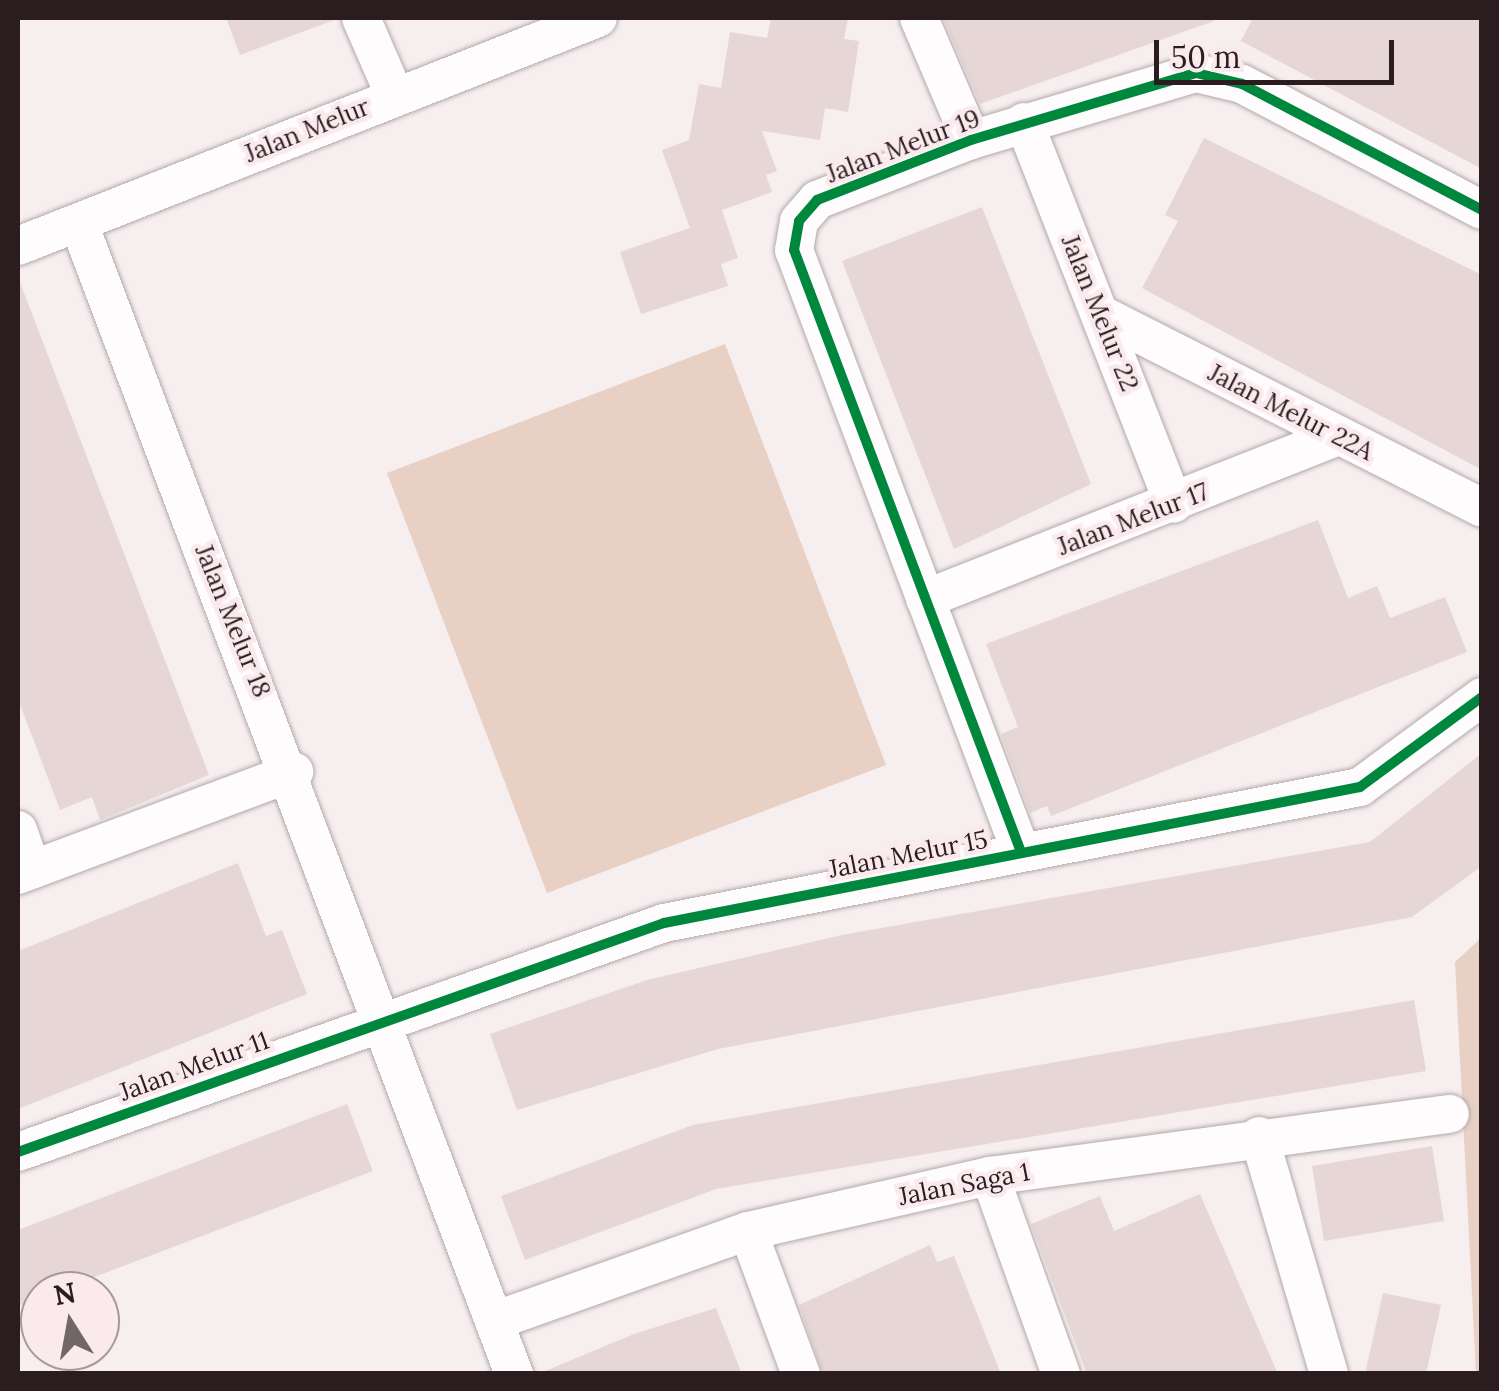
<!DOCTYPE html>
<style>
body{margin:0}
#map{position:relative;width:1499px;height:1391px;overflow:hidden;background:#f6eeef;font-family:Lora,serif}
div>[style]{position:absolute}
.green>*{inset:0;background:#e9d0c5}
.building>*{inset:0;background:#e6d7d6}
.roads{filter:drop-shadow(0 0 2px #b3a9aa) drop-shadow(0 0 2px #b3a9aa)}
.minor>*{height:38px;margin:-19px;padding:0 19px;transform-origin:19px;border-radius:19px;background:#fefcfd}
.cycleway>*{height:10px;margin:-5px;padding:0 5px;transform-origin:5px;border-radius:5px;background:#00873e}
span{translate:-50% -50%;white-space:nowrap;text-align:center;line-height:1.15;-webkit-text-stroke:9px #faeaed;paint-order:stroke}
.street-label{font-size:25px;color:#2a1c1f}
.frame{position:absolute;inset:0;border:20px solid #2a1c1f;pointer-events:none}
.north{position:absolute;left:20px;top:1271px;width:100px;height:100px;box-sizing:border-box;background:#faeaed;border:2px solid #a7989b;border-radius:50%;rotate:349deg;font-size:28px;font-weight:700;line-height:40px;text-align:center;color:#2a1c1f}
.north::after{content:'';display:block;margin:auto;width:35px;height:45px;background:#716668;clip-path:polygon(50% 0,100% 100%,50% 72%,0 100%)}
.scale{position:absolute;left:1154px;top:40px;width:240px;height:45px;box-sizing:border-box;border:5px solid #2a1c1f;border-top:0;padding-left:12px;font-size:30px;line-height:35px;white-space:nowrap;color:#2a1c1f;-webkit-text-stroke:8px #faeaed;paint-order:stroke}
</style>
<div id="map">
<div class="green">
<div style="clip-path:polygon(725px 344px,886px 765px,547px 893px,387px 473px)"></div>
<div style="clip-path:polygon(1481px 938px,1481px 1373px,1476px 1373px,1455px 962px)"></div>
</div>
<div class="building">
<div style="clip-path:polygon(226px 18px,333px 18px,334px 20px,240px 55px)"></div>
<div style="clip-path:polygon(771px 18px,848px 18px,844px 39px,859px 41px,848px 112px,825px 108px,820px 140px,762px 131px,777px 171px,766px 175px,772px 192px,722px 210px,738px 258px,721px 264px,728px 286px,641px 314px,620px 252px,690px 228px,662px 150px,689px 140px,699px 84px,721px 88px,730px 32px,767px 38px)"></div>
<div style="clip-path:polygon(943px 18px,1213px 18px,1214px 21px,980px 104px)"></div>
<div style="clip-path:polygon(1253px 18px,1482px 18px,1482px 169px,1241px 41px)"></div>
<div style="clip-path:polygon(1204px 138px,1482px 275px,1482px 470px,1142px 288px,1178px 221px,1165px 215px)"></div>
<div style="clip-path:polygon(982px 207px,1091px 484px,954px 549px,842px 261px)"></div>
<div style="clip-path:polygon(19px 280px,209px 775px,100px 820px,92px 797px,60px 810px,18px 699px)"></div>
<div style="clip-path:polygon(1318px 520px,1348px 598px,1377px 586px,1390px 618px,1445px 597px,1467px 652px,1051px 816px,1047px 806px,1030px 813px,1001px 734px,1018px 727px,986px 644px)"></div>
<div style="clip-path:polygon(1482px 753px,1482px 866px,1412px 917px,718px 1049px,517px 1110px,490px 1034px,647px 980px,847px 934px,1370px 842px)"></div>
<div style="clip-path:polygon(238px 863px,266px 936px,282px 930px,307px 994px,18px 1109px,18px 951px)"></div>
<div style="clip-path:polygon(1414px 1000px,1426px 1071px,716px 1189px,525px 1260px,501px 1196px,693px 1125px)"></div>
<div style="clip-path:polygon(347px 1104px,373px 1171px,18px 1306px,18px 1230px)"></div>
<div style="clip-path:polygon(1432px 1146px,1444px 1221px,1324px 1241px,1312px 1166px)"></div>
<div style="clip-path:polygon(1200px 1194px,1278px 1374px,1087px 1374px,1031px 1224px,1100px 1196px,1114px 1231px)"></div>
<div style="clip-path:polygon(930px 1245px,937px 1262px,954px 1256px,1001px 1374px,823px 1374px,799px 1305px)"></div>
<div style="clip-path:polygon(1383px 1293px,1441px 1305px,1426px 1374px,1365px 1374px)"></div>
<div style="clip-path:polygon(716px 1308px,742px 1374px,538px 1374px,634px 1334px)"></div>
</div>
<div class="roads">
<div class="minor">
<div style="left:361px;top:18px;width:83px;rotate:66.5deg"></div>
<div style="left:919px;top:18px;width:133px;rotate:66.9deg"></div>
<div style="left:1024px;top:122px;width:410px;rotate:68.6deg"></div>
<div style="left:79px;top:224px;width:1230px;rotate:69.28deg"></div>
<div style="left:18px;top:246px;width:623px;rotate:-21.46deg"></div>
<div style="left:1102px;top:315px;width:426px;rotate:26.9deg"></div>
<div style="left:925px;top:599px;width:445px;rotate:-21.5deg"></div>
<div style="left:18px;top:830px;width:42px;rotate:70.7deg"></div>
<div style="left:1021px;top:852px;width:643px;rotate:-110.66deg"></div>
<div style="left:794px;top:250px;width:29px;rotate:-80deg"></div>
<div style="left:799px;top:221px;width:28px;rotate:-49deg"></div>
<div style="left:817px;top:200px;width:165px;rotate:-21.3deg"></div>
<div style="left:971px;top:140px;width:235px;rotate:-16.6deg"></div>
<div style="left:1196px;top:73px;width:47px;rotate:13.4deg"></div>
<div style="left:1242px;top:84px;width:271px;rotate:27.7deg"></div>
<div style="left:18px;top:875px;width:295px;rotate:-20.5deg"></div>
<div style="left:1259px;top:1136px;width:248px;rotate:73.6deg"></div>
<div style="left:18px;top:1152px;width:685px;rotate:-19.52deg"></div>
<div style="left:664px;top:923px;width:709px;rotate:-11.06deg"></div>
<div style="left:1360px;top:787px;width:152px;rotate:-36.4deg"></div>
<div style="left:990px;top:1176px;width:210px;rotate:70.3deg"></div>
<div style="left:748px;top:1231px;width:153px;rotate:69.7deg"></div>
<div style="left:494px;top:1321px;width:269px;rotate:-19.5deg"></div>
<div style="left:748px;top:1231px;width:248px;rotate:-12.8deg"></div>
<div style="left:990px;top:1176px;width:464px;rotate:-7.7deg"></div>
</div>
</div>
<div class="cycleway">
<div style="left:1021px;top:852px;width:643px;rotate:-110.66deg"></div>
<div style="left:794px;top:250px;width:29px;rotate:-80deg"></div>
<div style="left:799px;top:221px;width:28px;rotate:-49deg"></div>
<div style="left:817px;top:200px;width:165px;rotate:-21.3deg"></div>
<div style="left:971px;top:140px;width:235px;rotate:-16.6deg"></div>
<div style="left:1196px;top:73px;width:47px;rotate:13.4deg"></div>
<div style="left:1242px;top:84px;width:271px;rotate:27.7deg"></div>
<div style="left:18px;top:1152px;width:685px;rotate:-19.52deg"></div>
<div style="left:664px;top:923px;width:709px;rotate:-11.06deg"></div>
<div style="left:1360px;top:787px;width:152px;rotate:-36.4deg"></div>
</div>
<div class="street-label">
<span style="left:307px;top:130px;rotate:-22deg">Jalan Melur</span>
<span style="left:903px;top:146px;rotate:-21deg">Jalan Melur 19</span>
<span style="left:1100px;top:313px;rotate:68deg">Jalan Melur 22</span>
<span style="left:1291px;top:412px;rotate:27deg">Jalan Melur 22A</span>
<span style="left:1133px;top:519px;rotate:-21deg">Jalan Melur 17</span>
<span style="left:233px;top:621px;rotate:68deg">Jalan Melur 18</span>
<span style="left:908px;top:854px;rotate:-11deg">Jalan Melur 15</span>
<span style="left:194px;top:1066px;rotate:-20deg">Jalan Melur 11</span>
<span style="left:964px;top:1184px;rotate:-11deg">Jalan Saga 1</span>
</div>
<div class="frame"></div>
<div class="north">N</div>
<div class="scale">50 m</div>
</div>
